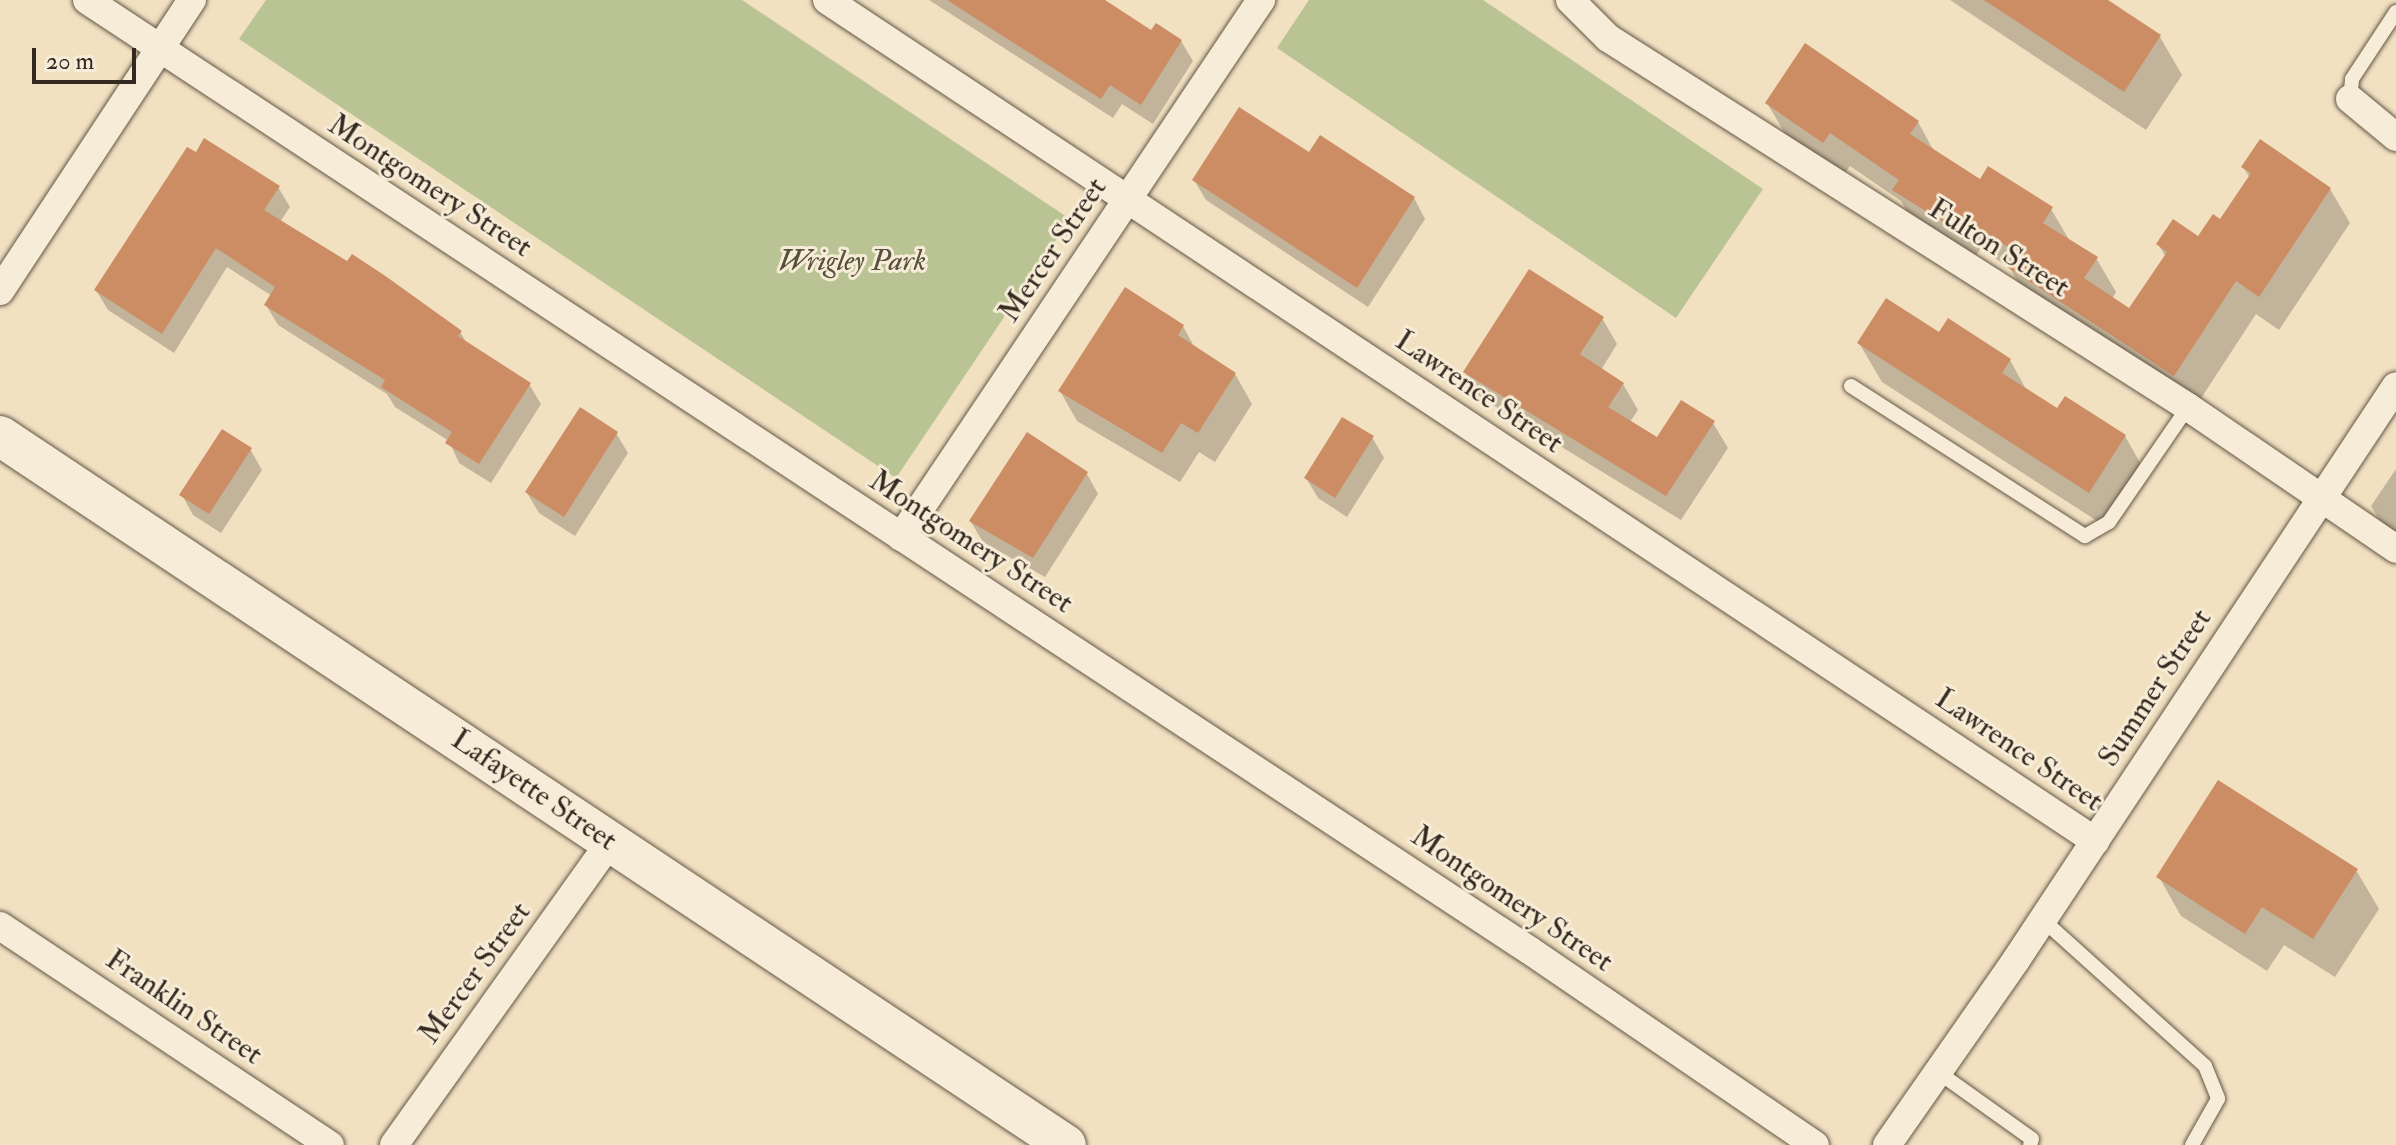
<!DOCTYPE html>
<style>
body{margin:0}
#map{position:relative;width:2396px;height:1145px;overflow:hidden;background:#f2e1c1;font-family:"IM FELL Double Pica",serif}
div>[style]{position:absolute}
.green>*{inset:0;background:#bac393}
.shadow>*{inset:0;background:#0003}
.building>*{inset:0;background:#cc8c64}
.roads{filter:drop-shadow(0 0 2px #645748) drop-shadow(0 0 2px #645748)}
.lane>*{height:14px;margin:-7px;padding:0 7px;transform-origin:7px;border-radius:7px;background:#f7ecd7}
.street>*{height:28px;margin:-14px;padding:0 14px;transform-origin:14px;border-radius:14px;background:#f7ecd7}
.secondary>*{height:40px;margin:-20px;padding:0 20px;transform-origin:20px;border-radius:20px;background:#f7ecd7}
span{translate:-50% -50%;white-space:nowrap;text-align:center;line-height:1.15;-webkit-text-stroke:6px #f7ecd7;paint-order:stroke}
.street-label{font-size:30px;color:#342920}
.park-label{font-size:30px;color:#56503d;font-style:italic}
.scale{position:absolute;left:32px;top:48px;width:104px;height:36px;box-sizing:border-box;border:4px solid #342920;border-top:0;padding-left:10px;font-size:24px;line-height:28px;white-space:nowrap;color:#342920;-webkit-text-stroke:6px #f7ecd7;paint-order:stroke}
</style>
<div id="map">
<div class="green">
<div style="clip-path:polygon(266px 0,742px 0,1070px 219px,896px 478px,239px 39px)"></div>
<div style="clip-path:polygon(1309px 0,1483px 0,1763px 189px,1676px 318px,1277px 48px)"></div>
</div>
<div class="shadow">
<div style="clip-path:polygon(929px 0,1099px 0,1151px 33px,1181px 41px,1193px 61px,1153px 124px,1122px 104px,1113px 118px)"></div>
<div style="clip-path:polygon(1950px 0,2104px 0,2160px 37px,2182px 75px,2146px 130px)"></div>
<div style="clip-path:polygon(1767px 103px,1918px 122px,1935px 153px,1981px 182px,2051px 209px,2071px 243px,2096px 258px,2116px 292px,2112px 299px,2129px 310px,2166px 257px,2158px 244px,2199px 238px,2220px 221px,2250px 178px,2243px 167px,2330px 189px,2350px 223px,2279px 330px,2256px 314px,2194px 409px,2029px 301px,2009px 267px,1980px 249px,1973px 261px,1914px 224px,1901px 201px,1850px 166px,1843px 176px,1787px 137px)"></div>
<div style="clip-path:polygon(1310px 155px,1414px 198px,1425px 219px,1368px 307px,1206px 200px,1194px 180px)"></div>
<div style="clip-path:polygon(278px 187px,290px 207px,280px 222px,460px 332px,468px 345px,529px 384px,541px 404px,491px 483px,459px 463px,449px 441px,395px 407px,387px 394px,278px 325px,266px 305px,272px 296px,227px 267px,174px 353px,108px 310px,96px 290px)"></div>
<div style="clip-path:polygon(1602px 318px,1617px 344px,1601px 370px,1623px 384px,1638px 410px,1630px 422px,1657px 439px,1713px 423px,1728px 448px,1681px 520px,1480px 397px,1465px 372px)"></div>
<div style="clip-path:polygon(1183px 326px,1196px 350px,1235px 374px,1252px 404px,1215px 462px,1199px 452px,1180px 482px,1077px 421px,1060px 391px)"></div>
<div style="clip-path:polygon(1940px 335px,2010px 360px,2028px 393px,2057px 411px,2125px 436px,2147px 475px,2111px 530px,1882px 382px,1859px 343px)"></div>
<div style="clip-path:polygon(616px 433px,628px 453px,575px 536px,539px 513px,527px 493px)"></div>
<div style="clip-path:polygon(1372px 437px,1384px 458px,1347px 517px,1318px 498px,1306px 478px)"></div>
<div style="clip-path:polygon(250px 449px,262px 470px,221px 533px,193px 515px,182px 495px)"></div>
<div style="clip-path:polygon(2396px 469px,2396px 547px,2371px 506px)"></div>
<div style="clip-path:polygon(1087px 474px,1098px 494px,1045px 577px,983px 542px,971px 522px)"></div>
<div style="clip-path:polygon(2356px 870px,2379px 909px,2335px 977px,2284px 945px,2267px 971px,2181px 916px,2159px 877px)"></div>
</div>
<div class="building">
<div style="clip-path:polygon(947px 0,1105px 0,1151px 30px,1156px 23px,1182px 40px,1141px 105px,1110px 85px,1101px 99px)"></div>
<div style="clip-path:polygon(1984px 0,2108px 0,2161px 35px,2124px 92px)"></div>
<div style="clip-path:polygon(1805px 43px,1919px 121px,1910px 134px,1980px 179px,1988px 166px,2053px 207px,2043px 223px,2098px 257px,2084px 278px,2129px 308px,2167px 252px,2156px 244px,2173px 219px,2198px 236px,2213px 214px,2220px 219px,2251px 173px,2241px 167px,2260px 139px,2331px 188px,2259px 297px,2236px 281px,2174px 376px,2007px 267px,2016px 252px,1960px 216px,1953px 228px,1892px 190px,1899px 180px,1830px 133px,1823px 143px,1765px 103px)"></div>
<div style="clip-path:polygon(1239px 107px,1309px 152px,1320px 135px,1415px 197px,1357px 288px,1192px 180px)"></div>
<div style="clip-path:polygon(204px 138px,280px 186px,264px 210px,347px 261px,352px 254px,384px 275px,462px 331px,458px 336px,531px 383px,479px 464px,445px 443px,452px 432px,381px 387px,385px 380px,264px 305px,275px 287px,216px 248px,162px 334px,94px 290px,187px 147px,196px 152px)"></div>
<div style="clip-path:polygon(1529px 269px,1604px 317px,1580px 354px,1624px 383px,1608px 407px,1657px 437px,1681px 400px,1715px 421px,1666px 496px,1463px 372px)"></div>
<div style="clip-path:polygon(1125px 287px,1184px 325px,1178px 335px,1236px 373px,1198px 433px,1181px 423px,1162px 453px,1058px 391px)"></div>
<div style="clip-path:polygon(1886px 298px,1939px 332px,1948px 318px,2011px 359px,2002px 373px,2057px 408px,2065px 396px,2126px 435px,2089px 493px,1857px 343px)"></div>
<div style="clip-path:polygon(580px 407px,618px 432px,564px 517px,525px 492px)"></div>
<div style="clip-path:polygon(1342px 417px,1374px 436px,1335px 498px,1304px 478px)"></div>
<div style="clip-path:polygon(222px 429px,252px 448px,209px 514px,179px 495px)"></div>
<div style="clip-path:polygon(1027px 432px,1088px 472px,1033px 558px,969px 521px)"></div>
<div style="clip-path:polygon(2218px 780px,2358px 869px,2313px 939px,2262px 907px,2245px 934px,2156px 877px)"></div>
</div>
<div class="roads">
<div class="lane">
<div style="left:2350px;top:99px;width:20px;rotate:-84deg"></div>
<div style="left:2352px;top:79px;width:80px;rotate:-56.7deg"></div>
<div style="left:1851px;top:386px;width:278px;rotate:32.7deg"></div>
<div style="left:2085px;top:536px;width:28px;rotate:-30deg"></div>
<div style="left:2109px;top:522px;width:140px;rotate:-55.5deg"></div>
<div style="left:2043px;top:920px;width:218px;rotate:42deg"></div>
<div style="left:2205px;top:1066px;width:35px;rotate:68deg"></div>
<div style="left:2218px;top:1099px;width:53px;rotate:119.5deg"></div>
<div style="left:1938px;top:1072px;width:115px;rotate:35.5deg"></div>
<div style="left:2032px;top:1139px;width:6px;rotate:108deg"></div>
</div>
<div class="street">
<div style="left:87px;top:0;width:1727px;rotate:33.38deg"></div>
<div style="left:1529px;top:950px;width:346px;rotate:34.3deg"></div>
<div style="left:827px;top:0;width:1522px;rotate:33.55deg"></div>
<div style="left:1570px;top:0;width:54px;rotate:45deg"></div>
<div style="left:1608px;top:38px;width:687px;rotate:32.46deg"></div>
<div style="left:2188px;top:407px;width:252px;rotate:34.3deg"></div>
<div style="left:2350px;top:99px;width:60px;rotate:39.6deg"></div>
<div style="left:0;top:291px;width:349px;rotate:-56.6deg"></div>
<div style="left:901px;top:537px;width:647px;rotate:-56.16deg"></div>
<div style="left:0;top:926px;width:396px;rotate:33.6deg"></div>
<div style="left:394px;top:1145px;width:374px;rotate:-54.5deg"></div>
<div style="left:1887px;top:1145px;width:226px;rotate:-55.1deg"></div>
<div style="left:2016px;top:960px;width:688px;rotate:-56.49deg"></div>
</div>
<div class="secondary">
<div style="left:0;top:436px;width:1280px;rotate:33.63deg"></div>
</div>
</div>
<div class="street-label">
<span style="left:430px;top:186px;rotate:33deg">Montgomery Street</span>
<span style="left:1999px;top:248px;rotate:32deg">Fulton Street</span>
<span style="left:1053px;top:250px;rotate:-56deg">Mercer Street</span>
<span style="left:1479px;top:392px;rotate:34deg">Lawrence Street</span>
<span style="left:971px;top:542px;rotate:33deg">Montgomery Street</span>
<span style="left:2155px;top:688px;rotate:-57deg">Summer Street</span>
<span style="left:2019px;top:750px;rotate:34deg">Lawrence Street</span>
<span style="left:534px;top:790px;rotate:34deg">Lafayette Street</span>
<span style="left:1512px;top:899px;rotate:34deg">Montgomery Street</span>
<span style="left:475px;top:973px;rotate:-54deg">Mercer Street</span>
<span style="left:184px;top:1007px;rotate:34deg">Franklin Street</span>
</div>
<div class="park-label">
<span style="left:852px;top:261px">Wrigley Park</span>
</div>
<div class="scale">20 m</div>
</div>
